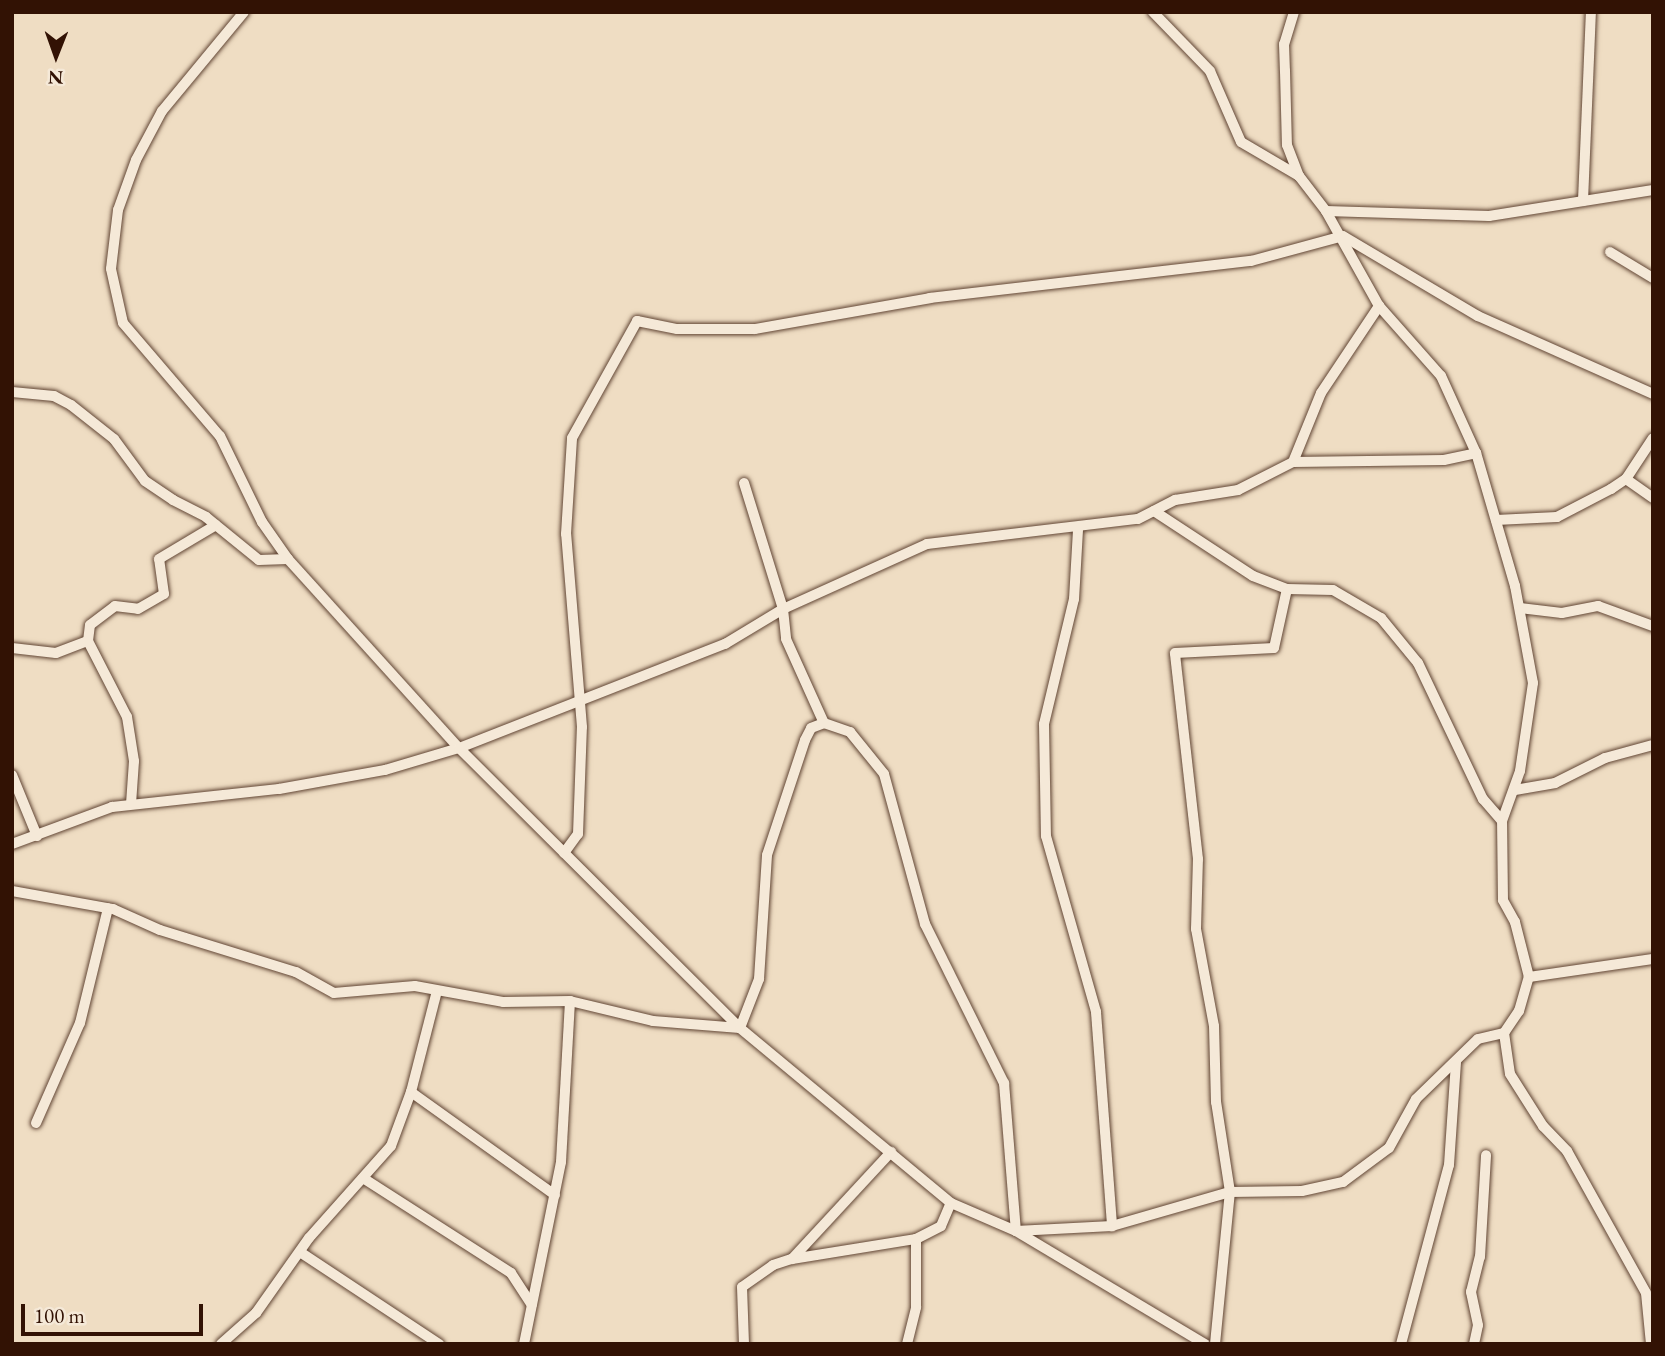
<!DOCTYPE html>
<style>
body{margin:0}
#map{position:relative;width:1665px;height:1356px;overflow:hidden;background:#efddc3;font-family:"EB Garamond",serif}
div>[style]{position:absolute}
.roads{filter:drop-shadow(0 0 2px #614534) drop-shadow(0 0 2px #614534)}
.minor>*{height:10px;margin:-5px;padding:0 5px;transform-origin:5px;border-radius:5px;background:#f5e9d8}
span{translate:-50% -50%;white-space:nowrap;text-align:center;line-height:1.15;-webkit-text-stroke:7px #f5e9d8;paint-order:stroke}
.frame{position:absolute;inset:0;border:14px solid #321204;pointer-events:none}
.north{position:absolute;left:21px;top:21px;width:70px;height:70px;-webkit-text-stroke:5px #f5e9d8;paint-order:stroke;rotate:181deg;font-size:19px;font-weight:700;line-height:28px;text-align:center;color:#321204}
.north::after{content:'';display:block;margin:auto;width:24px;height:32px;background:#321204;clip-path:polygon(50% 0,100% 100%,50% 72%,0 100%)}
.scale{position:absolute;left:21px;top:1304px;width:182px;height:32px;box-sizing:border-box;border:4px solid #321204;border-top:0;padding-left:9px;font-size:21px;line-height:24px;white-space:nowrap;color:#321204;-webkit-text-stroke:5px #f5e9d8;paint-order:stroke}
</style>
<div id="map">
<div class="roads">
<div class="minor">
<div style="left:244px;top:12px;width:129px;rotate:129.6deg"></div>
<div style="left:162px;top:111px;width:55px;rotate:118deg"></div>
<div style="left:136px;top:160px;width:53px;rotate:109.8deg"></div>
<div style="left:118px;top:210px;width:59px;rotate:96.8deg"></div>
<div style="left:111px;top:269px;width:55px;rotate:77.5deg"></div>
<div style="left:123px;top:323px;width:149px;rotate:49.4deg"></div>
<div style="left:220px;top:436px;width:96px;rotate:64deg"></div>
<div style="left:262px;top:522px;width:45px;rotate:54.9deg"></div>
<div style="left:288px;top:559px;width:255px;rotate:47.9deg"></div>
<div style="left:459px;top:748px;width:397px;rotate:44.9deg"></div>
<div style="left:740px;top:1028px;width:274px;rotate:39.7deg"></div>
<div style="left:951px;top:1203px;width:71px;rotate:23.3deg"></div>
<div style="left:1016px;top:1231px;width:220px;rotate:30.9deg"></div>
<div style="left:1294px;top:12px;width:34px;rotate:107deg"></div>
<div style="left:1284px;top:44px;width:27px;rotate:88deg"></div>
<div style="left:1285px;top:71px;width:74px;rotate:88.5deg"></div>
<div style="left:1287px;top:145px;width:33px;rotate:69deg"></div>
<div style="left:1583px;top:201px;width:189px;rotate:-87.6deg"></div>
<div style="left:1326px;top:211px;width:163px;rotate:1.8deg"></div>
<div style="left:1489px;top:216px;width:166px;rotate:-9deg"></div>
<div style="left:1610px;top:252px;width:50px;rotate:31.2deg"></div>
<div style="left:12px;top:392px;width:42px;rotate:5.4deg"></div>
<div style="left:54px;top:396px;width:19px;rotate:28deg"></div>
<div style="left:71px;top:405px;width:55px;rotate:38.3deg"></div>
<div style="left:114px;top:439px;width:52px;rotate:53.6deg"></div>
<div style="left:145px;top:481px;width:34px;rotate:34deg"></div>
<div style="left:173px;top:500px;width:37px;rotate:27deg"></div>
<div style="left:206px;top:517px;width:68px;rotate:39.1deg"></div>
<div style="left:259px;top:560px;width:29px;rotate:-2deg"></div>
<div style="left:1293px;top:462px;width:74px;rotate:-67.9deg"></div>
<div style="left:1321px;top:393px;width:105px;rotate:-56.3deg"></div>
<div style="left:1626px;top:479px;width:33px;rotate:35deg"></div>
<div style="left:744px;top:483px;width:132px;rotate:72.8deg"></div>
<div style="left:783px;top:609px;width:30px;rotate:84deg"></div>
<div style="left:786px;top:639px;width:92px;rotate:65.7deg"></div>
<div style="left:824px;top:723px;width:28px;rotate:19deg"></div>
<div style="left:850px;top:732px;width:54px;rotate:51deg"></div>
<div style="left:884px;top:774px;width:156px;rotate:74.7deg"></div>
<div style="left:925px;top:924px;width:178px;rotate:63.6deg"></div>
<div style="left:1004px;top:1083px;width:148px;rotate:85.4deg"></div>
<div style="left:1016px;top:1231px;width:96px;rotate:-3deg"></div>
<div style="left:1112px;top:1226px;width:123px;rotate:-16.1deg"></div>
<div style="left:1230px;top:1192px;width:72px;rotate:-0.8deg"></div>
<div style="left:1302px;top:1191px;width:42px;rotate:-12.4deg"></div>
<div style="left:1343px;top:1182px;width:57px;rotate:-36.5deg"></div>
<div style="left:1389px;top:1148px;width:56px;rotate:-61.1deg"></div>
<div style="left:1416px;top:1099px;width:86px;rotate:-44.1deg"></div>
<div style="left:1478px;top:1039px;width:27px;rotate:-13deg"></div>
<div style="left:1504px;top:1033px;width:27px;rotate:-56deg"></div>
<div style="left:1519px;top:1011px;width:35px;rotate:-74deg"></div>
<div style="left:1529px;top:977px;width:57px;rotate:-104.3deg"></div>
<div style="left:1515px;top:922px;width:25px;rotate:-119deg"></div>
<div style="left:1503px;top:900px;width:79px;rotate:-90.7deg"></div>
<div style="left:1502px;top:821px;width:53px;rotate:-70.2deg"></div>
<div style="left:1520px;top:771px;width:89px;rotate:-81.6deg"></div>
<div style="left:1533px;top:683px;width:99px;rotate:-100.5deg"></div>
<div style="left:1515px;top:586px;width:139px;rotate:-106.3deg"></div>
<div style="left:1476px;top:453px;width:85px;rotate:-114.4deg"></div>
<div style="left:1441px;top:376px;width:94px;rotate:-131.5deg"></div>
<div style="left:1379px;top:306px;width:109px;rotate:-119.2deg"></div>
<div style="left:1326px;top:211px;width:44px;rotate:-127.6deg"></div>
<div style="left:1299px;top:176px;width:67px;rotate:-149.6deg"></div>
<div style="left:1241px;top:142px;width:77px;rotate:-113.6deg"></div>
<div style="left:1210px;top:71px;width:82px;rotate:-134deg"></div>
<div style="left:1154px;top:511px;width:118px;rotate:33.3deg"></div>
<div style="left:1253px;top:576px;width:36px;rotate:21deg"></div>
<div style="left:1287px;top:589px;width:46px;rotate:1.2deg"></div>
<div style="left:1333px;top:590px;width:56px;rotate:30.3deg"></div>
<div style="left:1381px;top:618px;width:58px;rotate:50.6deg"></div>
<div style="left:1418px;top:663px;width:151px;rotate:64.5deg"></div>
<div style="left:1483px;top:799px;width:29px;rotate:49deg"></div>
<div style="left:1496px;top:520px;width:61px;rotate:-2.8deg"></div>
<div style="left:1557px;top:517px;width:61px;rotate:-27.4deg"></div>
<div style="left:1611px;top:489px;width:18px;rotate:-34deg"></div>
<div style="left:1626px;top:479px;width:49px;rotate:-56.6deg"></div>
<div style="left:1078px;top:530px;width:69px;rotate:93.3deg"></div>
<div style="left:1074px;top:599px;width:129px;rotate:103.5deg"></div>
<div style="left:1044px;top:724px;width:112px;rotate:89deg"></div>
<div style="left:1046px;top:836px;width:183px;rotate:74.1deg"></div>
<div style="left:1096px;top:1012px;width:215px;rotate:85.7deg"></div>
<div style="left:1520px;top:608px;width:42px;rotate:6.8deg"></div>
<div style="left:1562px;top:613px;width:37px;rotate:-11deg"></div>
<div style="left:1598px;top:606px;width:59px;rotate:20deg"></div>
<div style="left:12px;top:648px;width:44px;rotate:6.5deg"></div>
<div style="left:56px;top:653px;width:34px;rotate:-21deg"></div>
<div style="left:12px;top:775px;width:66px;rotate:67.7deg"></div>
<div style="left:1515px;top:790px;width:41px;rotate:-9.9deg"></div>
<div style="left:1555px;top:783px;width:56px;rotate:-26.6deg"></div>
<div style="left:1605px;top:758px;width:50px;rotate:-15.2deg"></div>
<div style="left:131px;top:804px;width:43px;rotate:-86deg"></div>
<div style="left:134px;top:761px;width:45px;rotate:-99deg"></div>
<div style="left:127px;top:717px;width:85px;rotate:-117.2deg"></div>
<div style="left:88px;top:641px;width:16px;rotate:-83deg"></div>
<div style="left:90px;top:625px;width:31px;rotate:-37deg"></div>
<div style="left:115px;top:606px;width:23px;rotate:7deg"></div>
<div style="left:138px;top:609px;width:30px;rotate:-30deg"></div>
<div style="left:164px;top:594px;width:35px;rotate:-98deg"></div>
<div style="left:159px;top:559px;width:66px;rotate:-30.8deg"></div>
<div style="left:12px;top:844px;width:107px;rotate:-20.3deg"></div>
<div style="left:112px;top:807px;width:168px;rotate:-6.2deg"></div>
<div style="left:279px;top:789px;width:108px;rotate:-10.2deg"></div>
<div style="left:385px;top:770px;width:77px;rotate:-16.6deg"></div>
<div style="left:459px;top:748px;width:286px;rotate:-21.4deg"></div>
<div style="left:725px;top:644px;width:68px;rotate:-31.1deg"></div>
<div style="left:783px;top:609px;width:158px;rotate:-24.3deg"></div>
<div style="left:927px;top:544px;width:212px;rotate:-6.8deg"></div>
<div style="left:1138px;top:519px;width:42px;rotate:-27.2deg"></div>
<div style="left:1175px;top:500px;width:64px;rotate:-9deg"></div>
<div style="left:1238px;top:490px;width:62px;rotate:-27deg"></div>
<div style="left:1293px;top:462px;width:151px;rotate:-0.8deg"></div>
<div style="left:1444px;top:460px;width:33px;rotate:-12deg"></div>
<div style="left:564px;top:853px;width:24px;rotate:-54deg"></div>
<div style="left:578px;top:834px;width:107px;rotate:-87.9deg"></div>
<div style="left:582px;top:727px;width:194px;rotate:-94.7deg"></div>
<div style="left:566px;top:534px;width:96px;rotate:-86.4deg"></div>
<div style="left:572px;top:438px;width:134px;rotate:-60.9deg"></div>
<div style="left:637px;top:321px;width:41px;rotate:11.3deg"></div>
<div style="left:677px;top:329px;width:78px"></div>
<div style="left:755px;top:329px;width:178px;rotate:-10deg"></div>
<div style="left:930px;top:298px;width:323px;rotate:-6.6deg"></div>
<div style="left:1251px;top:261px;width:95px;rotate:-15.2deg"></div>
<div style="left:1343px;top:236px;width:157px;rotate:30.7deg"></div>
<div style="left:1478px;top:316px;width:192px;rotate:24deg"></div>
<div style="left:12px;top:891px;width:103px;rotate:10.1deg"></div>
<div style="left:113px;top:909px;width:51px;rotate:24.1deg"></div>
<div style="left:160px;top:930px;width:142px;rotate:17.2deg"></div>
<div style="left:296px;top:972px;width:43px;rotate:28.9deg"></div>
<div style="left:334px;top:993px;width:81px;rotate:-4.9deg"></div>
<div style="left:415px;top:986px;width:89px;rotate:10.3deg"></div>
<div style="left:503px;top:1002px;width:67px;rotate:-0.9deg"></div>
<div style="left:570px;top:1001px;width:85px;rotate:13.5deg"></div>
<div style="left:653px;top:1021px;width:87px;rotate:4.6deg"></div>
<div style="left:1529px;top:977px;width:125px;rotate:-8.3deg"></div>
<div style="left:740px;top:1028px;width:53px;rotate:-68.8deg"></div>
<div style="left:759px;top:979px;width:124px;rotate:-86.3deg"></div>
<div style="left:767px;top:855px;width:121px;rotate:-71.7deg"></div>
<div style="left:805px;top:740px;width:13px;rotate:-63deg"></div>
<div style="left:811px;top:728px;width:14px;rotate:-21deg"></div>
<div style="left:1504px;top:1033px;width:41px;rotate:81.7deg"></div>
<div style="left:1510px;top:1074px;width:62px;rotate:57.6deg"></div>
<div style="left:1543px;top:1126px;width:35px;rotate:46deg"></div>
<div style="left:1567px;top:1151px;width:162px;rotate:60.9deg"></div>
<div style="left:1646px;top:1293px;width:51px;rotate:84.4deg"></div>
<div style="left:411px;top:1092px;width:177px;rotate:35.6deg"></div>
<div style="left:36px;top:1123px;width:109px;rotate:-66.3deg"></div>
<div style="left:80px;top:1023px;width:118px;rotate:-76.3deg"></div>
<div style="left:363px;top:1178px;width:176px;rotate:32.7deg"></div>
<div style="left:511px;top:1273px;width:38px;rotate:57deg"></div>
<div style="left:300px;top:1252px;width:167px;rotate:33.5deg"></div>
<div style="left:792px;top:1259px;width:126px;rotate:-9.2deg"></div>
<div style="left:916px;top:1239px;width:28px;rotate:-27deg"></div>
<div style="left:941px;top:1226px;width:25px;rotate:-67deg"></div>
<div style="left:221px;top:1344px;width:47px;rotate:-41.5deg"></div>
<div style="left:256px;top:1313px;width:92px;rotate:-54.8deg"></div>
<div style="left:309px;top:1238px;width:123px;rotate:-48.3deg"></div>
<div style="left:391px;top:1146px;width:58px;rotate:-69.7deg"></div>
<div style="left:411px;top:1092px;width:104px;rotate:-75.6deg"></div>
<div style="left:524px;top:1344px;width:186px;rotate:-78.5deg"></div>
<div style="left:561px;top:1162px;width:161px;rotate:-86.8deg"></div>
<div style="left:744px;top:1344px;width:57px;rotate:-92deg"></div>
<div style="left:742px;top:1287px;width:38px;rotate:-35deg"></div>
<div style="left:773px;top:1265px;width:20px;rotate:-18deg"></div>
<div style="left:792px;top:1259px;width:146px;rotate:-47.2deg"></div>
<div style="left:907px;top:1344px;width:38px;rotate:-76deg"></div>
<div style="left:916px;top:1307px;width:68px;rotate:-90deg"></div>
<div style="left:1215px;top:1344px;width:153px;rotate:-84.4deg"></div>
<div style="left:1230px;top:1192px;width:91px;rotate:-98.8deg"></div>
<div style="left:1216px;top:1102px;width:76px;rotate:-91.5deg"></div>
<div style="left:1214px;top:1026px;width:99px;rotate:-100.5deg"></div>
<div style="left:1196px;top:929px;width:70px;rotate:-88.4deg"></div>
<div style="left:1198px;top:859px;width:207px;rotate:-96.4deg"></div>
<div style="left:1175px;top:653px;width:99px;rotate:-2.9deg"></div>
<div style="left:1274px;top:648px;width:60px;rotate:-77.6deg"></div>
<div style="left:1401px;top:1344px;width:185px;rotate:-75deg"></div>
<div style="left:1449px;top:1165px;width:103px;rotate:-86.1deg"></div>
<div style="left:1474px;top:1344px;width:19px;rotate:-78deg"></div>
<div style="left:1478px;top:1325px;width:34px;rotate:-102deg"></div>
<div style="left:1471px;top:1292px;width:36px;rotate:-76deg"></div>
<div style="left:1480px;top:1257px;width:102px;rotate:-86.6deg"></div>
</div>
</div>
<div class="frame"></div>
<div class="north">N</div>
<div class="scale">100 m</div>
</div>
